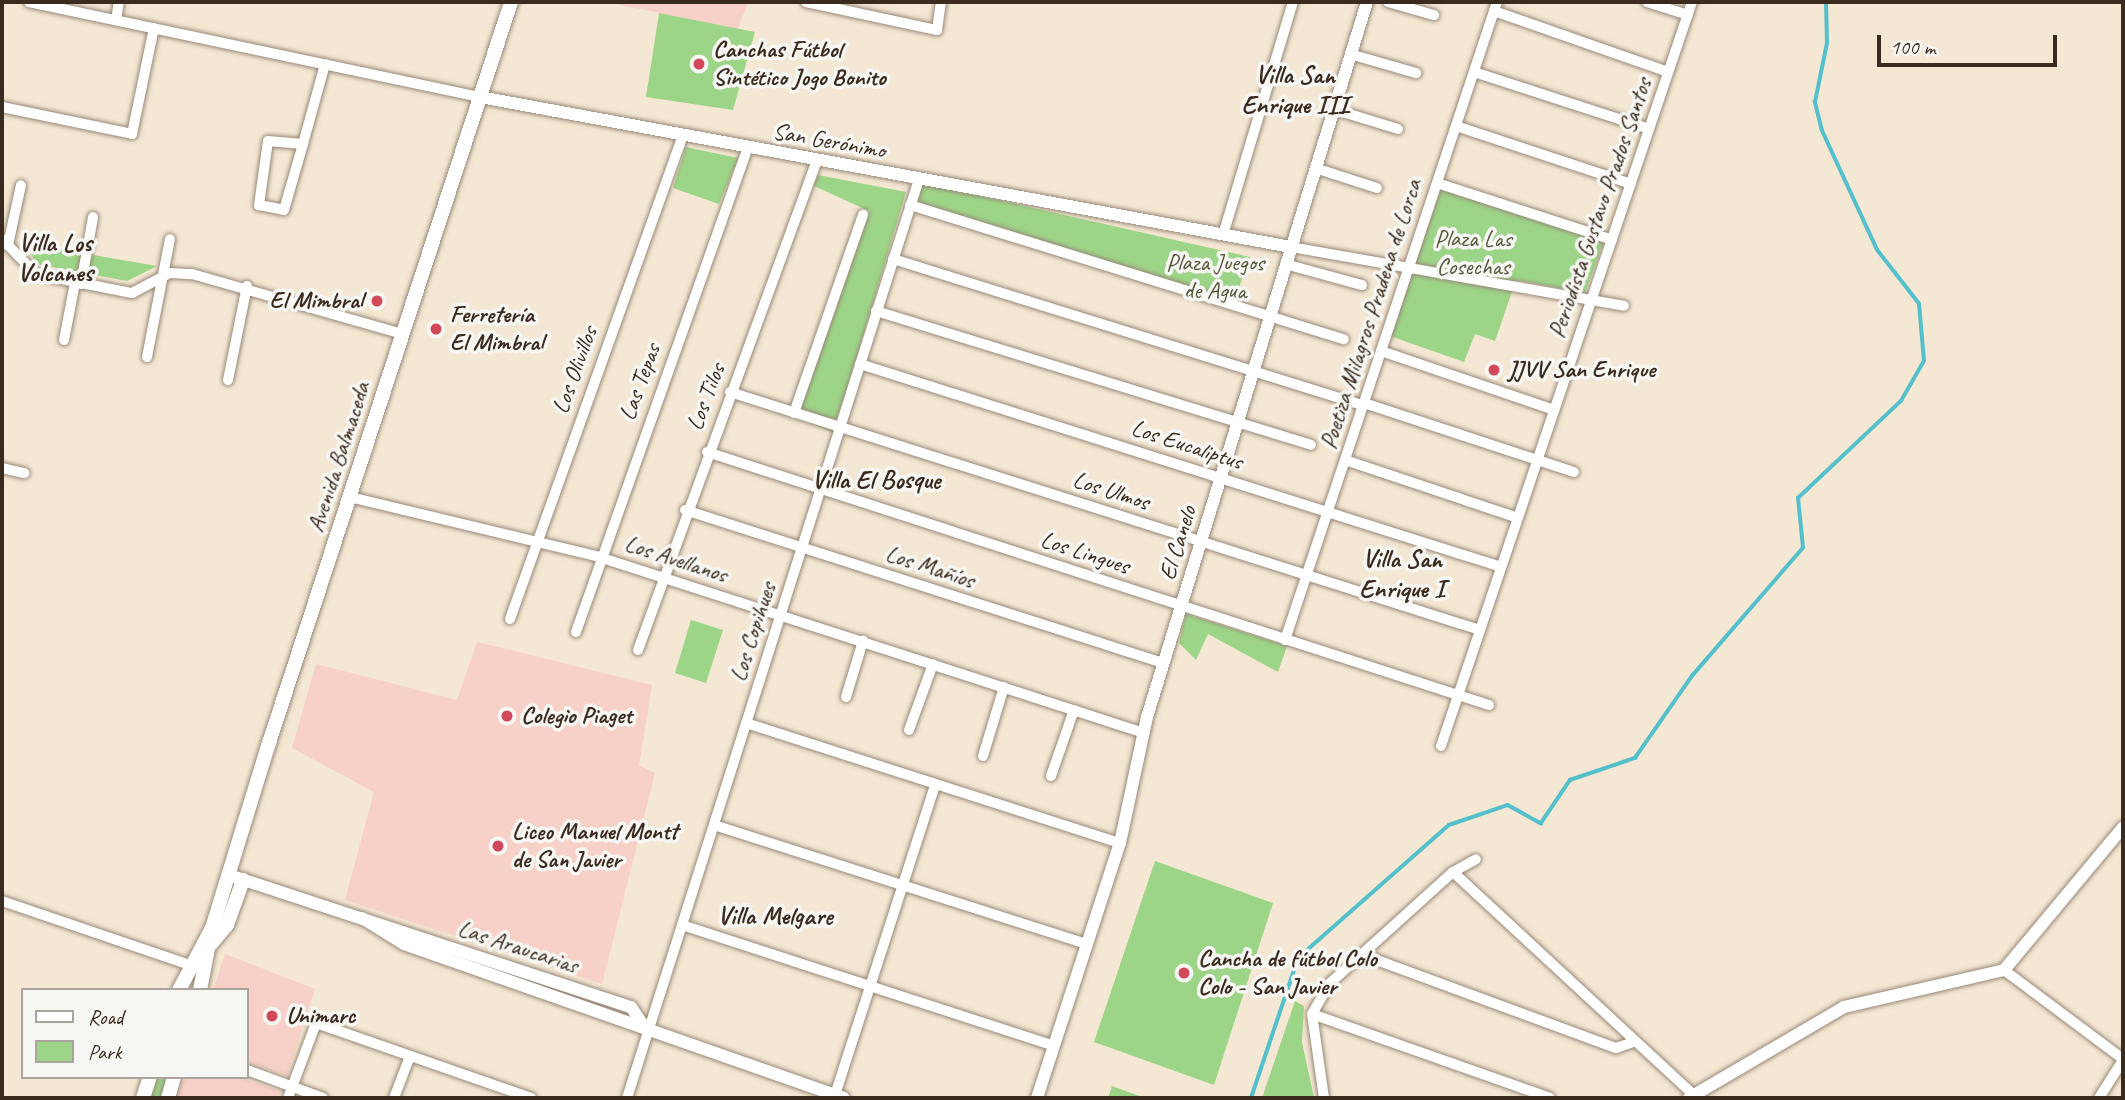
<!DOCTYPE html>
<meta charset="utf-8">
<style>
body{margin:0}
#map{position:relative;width:2125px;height:1100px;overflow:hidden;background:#f4e7d3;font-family:Caveat,sans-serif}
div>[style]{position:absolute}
.built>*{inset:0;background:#f7d1c7}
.green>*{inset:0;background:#9dd588}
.stream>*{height:3.5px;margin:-1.75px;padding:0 1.75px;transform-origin:1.75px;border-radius:1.75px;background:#53c0cb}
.roads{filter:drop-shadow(0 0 2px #988878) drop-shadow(0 0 2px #988878)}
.minor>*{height:10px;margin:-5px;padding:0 5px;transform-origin:5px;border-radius:5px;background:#fff}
.tertiary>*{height:12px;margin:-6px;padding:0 6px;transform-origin:6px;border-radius:6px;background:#fff}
.secondary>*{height:14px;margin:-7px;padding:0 7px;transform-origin:7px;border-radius:7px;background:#fff}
.dots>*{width:19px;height:19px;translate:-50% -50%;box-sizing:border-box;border:4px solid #f6f6f2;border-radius:50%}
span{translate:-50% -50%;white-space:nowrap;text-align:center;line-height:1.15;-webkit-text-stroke:7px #f6f6f2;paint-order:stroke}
.poi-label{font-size:24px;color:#3b2a1e;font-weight:700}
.left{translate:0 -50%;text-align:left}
.right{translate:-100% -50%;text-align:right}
.street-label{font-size:24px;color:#3b2a1e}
.park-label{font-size:24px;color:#545538}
.neighbourhood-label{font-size:26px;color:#3b2a1e;font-weight:700}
.frame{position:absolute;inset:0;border:4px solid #3b2a1e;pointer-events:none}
.legend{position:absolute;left:21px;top:988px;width:228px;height:91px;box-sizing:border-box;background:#f6f6f2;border:2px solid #aba49d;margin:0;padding:9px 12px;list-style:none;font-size:21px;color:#3b2a1e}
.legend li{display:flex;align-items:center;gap:14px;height:35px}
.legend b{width:35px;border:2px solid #aba49d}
.scale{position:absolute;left:1877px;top:35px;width:180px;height:32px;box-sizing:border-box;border:4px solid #3b2a1e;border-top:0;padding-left:9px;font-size:21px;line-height:24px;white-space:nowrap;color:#3b2a1e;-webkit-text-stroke:5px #f6f6f2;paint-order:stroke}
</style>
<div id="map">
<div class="built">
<div style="clip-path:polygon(606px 2px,748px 2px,738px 29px)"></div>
<div style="clip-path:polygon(477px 642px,652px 685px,639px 765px,655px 773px,602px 984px,345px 900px,374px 792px,292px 748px,316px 664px,457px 700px)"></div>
<div style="clip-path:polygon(225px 954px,315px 989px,287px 1076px,247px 1062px,247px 990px,213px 990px)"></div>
<div style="clip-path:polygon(185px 1077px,239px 1077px,281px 1091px,278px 1098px,177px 1098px)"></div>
</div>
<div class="green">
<div style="clip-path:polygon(659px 13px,755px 32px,733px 110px,646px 97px)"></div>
<div style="clip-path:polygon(686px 147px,738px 158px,719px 204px,673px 188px)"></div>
<div style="clip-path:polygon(818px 175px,906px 192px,834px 433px,796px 417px,869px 211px,814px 186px)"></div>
<div style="clip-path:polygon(923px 183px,1250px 257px,1231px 310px,916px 208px)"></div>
<div style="clip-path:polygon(1441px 189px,1604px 241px,1585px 293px,1516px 280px,1495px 341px,1475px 334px,1464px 362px,1390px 336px)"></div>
<div style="clip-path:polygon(24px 243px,157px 266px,127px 281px,37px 264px)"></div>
<div style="clip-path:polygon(1186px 614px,1287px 646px,1278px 672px,1208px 634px,1196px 660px,1179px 643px)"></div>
<div style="clip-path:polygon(691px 620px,723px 630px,706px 683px,675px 673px)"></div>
<div style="clip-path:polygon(1155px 861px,1273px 903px,1214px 1085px,1094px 1042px)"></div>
<div style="clip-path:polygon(1295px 1001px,1304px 1006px,1302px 1042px,1314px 1098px,1262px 1098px)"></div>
<div style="clip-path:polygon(153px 1077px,170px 1077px,163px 1098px,146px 1098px)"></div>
<div style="clip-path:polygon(1112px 1086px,1145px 1098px,1108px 1098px)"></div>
</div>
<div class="stream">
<div style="left:1251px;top:1098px;width:148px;rotate:-71.4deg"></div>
<div style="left:1298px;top:958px;width:201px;rotate:-41.4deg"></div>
<div style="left:1449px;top:825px;width:62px;rotate:-18.7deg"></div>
<div style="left:1508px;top:805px;width:38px;rotate:29deg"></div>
<div style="left:1541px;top:823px;width:52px;rotate:-56deg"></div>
<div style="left:1570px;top:780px;width:69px;rotate:-18.7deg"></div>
<div style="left:1635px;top:758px;width:100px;rotate:-55.2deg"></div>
<div style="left:1692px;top:676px;width:169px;rotate:-49.1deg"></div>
<div style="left:1803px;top:548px;width:50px;rotate:-95.7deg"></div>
<div style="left:1798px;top:498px;width:141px;rotate:-43.3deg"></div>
<div style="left:1901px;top:401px;width:46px;rotate:-60.1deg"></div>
<div style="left:1924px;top:361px;width:57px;rotate:-95deg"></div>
<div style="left:1919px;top:304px;width:68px;rotate:-127.9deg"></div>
<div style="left:1877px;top:250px;width:131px;rotate:-114.8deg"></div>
<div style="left:1822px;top:131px;width:30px;rotate:-104deg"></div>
<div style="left:1815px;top:102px;width:60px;rotate:-78.5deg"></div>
<div style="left:1827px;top:43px;width:41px;rotate:-91.4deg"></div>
</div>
<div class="roads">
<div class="minor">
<div style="left:29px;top:2px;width:461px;rotate:11.9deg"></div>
<div style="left:806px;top:2px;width:134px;rotate:12.1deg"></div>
<div style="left:937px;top:30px;width:28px;rotate:-82deg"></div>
<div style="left:1388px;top:2px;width:48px;rotate:15.8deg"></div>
<div style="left:1647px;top:2px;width:43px;rotate:17.6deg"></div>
<div style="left:1494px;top:11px;width:184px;rotate:19.3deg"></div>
<div style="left:116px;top:20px;width:18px;rotate:-81deg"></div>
<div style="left:1350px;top:54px;width:69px;rotate:16.1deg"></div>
<div style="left:1474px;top:72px;width:184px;rotate:18deg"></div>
<div style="left:2px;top:107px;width:133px;rotate:11.7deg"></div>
<div style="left:132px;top:134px;width:108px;rotate:-78.3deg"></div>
<div style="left:1333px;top:109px;width:68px;rotate:17.1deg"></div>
<div style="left:1456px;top:126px;width:184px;rotate:18.3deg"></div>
<div style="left:303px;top:144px;width:35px;rotate:-175deg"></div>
<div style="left:268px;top:141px;width:65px;rotate:98deg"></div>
<div style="left:259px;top:205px;width:25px;rotate:11deg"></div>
<div style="left:284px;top:210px;width:69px;rotate:-73.9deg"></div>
<div style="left:303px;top:144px;width:83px;rotate:-74.6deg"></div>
<div style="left:1315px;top:168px;width:65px;rotate:17.9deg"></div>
<div style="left:1437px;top:183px;width:184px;rotate:18deg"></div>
<div style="left:910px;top:205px;width:454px;rotate:17.2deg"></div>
<div style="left:1223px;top:235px;width:243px;rotate:-73.3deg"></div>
<div style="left:2px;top:239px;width:49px;rotate:45.8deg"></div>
<div style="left:36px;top:274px;width:98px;rotate:11.2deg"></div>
<div style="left:132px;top:293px;width:43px;rotate:-27.8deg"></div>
<div style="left:170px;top:273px;width:22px;rotate:3deg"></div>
<div style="left:192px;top:274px;width:219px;rotate:15.9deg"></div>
<div style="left:8px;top:245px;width:61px;rotate:-77.8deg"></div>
<div style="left:1291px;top:247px;width:338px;rotate:10deg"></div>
<div style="left:893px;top:259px;width:492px;rotate:17.3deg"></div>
<div style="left:1285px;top:264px;width:80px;rotate:15.3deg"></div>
<div style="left:81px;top:284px;width:68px;rotate:-79.8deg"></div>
<div style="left:876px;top:311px;width:455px;rotate:17.1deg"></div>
<div style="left:64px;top:340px;width:58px;rotate:-79.1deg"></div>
<div style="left:1381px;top:351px;width:183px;rotate:18.8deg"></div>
<div style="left:147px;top:357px;width:120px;rotate:-79deg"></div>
<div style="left:860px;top:364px;width:672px;rotate:17.57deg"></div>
<div style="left:228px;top:380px;width:96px;rotate:-78.6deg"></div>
<div style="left:730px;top:392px;width:787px;rotate:17.61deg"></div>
<div style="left:1364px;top:403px;width:221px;rotate:18.2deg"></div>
<div style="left:794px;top:413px;width:210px;rotate:-70.8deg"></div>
<div style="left:707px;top:452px;width:822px;rotate:17.93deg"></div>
<div style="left:1345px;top:460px;width:182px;rotate:18.5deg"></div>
<div style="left:2px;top:468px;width:23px;rotate:13deg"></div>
<div style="left:350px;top:497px;width:256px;rotate:13.5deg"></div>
<div style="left:599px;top:557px;width:573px;rotate:17.9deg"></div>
<div style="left:685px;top:510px;width:502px;rotate:17.75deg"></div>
<div style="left:510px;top:619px;width:514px;rotate:-70.33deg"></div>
<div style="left:576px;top:632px;width:515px;rotate:-70.47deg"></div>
<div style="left:1285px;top:640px;width:672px;rotate:-71.62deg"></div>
<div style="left:638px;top:650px;width:522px;rotate:-69.93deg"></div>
<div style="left:846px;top:697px;width:59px;rotate:-73.1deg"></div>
<div style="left:746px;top:723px;width:393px;rotate:17.8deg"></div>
<div style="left:909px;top:730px;width:70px;rotate:-70deg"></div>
<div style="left:1441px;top:746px;width:785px;rotate:-71.36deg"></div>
<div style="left:983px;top:756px;width:72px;rotate:-73.1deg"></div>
<div style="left:1051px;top:776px;width:70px;rotate:-70.8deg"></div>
<div style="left:714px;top:825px;width:392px;rotate:17.7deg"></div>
<div style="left:1453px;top:872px;width:328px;rotate:42.8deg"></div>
<div style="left:2px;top:901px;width:195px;rotate:18.8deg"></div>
<div style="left:682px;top:925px;width:391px;rotate:18deg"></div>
<div style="left:1363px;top:955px;width:270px;rotate:20.2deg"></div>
<div style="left:1616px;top:1048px;width:18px;rotate:-19deg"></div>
<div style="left:2004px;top:970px;width:149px;rotate:36.8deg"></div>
<div style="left:1312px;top:1014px;width:252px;rotate:19.4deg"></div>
<div style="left:247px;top:1070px;width:81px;rotate:20.2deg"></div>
<div style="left:835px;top:1095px;width:325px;rotate:-72.1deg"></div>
<div style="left:288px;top:1098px;width:80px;rotate:-69.5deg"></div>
<div style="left:316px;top:1023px;width:228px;rotate:19.2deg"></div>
<div style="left:394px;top:1098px;width:45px;rotate:-69.1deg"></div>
<div style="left:627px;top:1098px;width:964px;rotate:-72.37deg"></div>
<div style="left:1324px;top:1098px;width:85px;rotate:-98.1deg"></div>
<div style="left:1312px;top:1014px;width:34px;rotate:-60deg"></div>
<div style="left:1329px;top:984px;width:167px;rotate:-42.1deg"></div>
<div style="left:1453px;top:872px;width:26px;rotate:-29deg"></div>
<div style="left:2099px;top:1098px;width:45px;rotate:-57.7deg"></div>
</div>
<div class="tertiary">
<div style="left:480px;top:97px;width:825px;rotate:10.48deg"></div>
<div style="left:235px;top:877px;width:417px;rotate:18.2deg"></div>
<div style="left:631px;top:1007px;width:30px;rotate:56deg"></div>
<div style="left:362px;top:918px;width:49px;rotate:31.8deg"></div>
<div style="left:404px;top:944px;width:466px;rotate:19.3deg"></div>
<div style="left:1037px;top:1098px;width:268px;rotate:-72deg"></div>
<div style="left:1120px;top:843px;width:129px;rotate:-77.9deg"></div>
<div style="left:1147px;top:717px;width:748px;rotate:-72.9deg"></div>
<div style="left:1689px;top:1098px;width:180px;rotate:-30.4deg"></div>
<div style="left:1844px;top:1007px;width:164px;rotate:-13deg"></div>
<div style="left:2004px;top:970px;width:186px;rotate:-50.2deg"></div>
</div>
<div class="secondary">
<div style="left:211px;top:944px;width:25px;rotate:-50deg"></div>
<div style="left:227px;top:925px;width:48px;rotate:-70.4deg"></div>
<div style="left:179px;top:990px;width:70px;rotate:-62deg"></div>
<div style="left:200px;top:990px;width:63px;rotate:-79deg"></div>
<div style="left:212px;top:928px;width:194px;rotate:-72.9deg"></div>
<div style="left:269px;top:743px;width:780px;rotate:-71.91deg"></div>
<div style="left:143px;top:1098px;width:22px;rotate:-72deg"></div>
<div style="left:168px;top:1098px;width:22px;rotate:-74deg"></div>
</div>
</div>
<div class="dots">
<div style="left:699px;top:64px;background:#d1495b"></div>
<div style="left:377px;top:301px;background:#d1495b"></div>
<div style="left:436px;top:329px;background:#d1495b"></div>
<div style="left:1494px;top:370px;background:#d1495b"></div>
<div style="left:507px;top:716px;background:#d1495b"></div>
<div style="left:498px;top:846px;background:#d1495b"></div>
<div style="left:1184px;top:973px;background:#d1495b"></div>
<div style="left:272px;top:1016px;background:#d1495b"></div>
</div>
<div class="poi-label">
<span class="left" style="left:713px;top:64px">Canchas Fútbol<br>Sintético Jogo Bonito</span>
<span class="right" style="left:363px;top:301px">El Mimbral</span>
<span class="left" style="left:450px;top:329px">Ferretería<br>El Mimbral</span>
<span class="left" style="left:1508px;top:370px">JJVV San Enrique</span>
<span class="left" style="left:521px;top:716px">Colegio Piaget</span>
<span class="left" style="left:512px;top:846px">Liceo Manuel Montt<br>de San Javier</span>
<span class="left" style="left:1198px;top:973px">Cancha de fútbol Colo<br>Colo - San Javier</span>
<span class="left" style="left:286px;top:1016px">Unimarc</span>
</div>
<div class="street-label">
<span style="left:829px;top:141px;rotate:10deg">San Gerónimo</span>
<span style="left:1600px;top:208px;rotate:-71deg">Periodista Gustavo Prados Santos</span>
<span style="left:1371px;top:314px;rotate:-72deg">Poetiza Milagros Pradena de Lorca</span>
<span style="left:575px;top:370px;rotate:-70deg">Los Olivillos</span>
<span style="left:640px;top:382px;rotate:-70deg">Las Tepas</span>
<span style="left:706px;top:397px;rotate:-69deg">Los Tilos</span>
<span style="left:1187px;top:445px;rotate:18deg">Los Eucaliptus</span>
<span style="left:339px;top:457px;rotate:-72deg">Avenida Balmaceda</span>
<span style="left:1111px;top:491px;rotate:18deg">Los Ulmos</span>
<span style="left:1178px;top:543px;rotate:-73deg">El Canelo</span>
<span style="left:1085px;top:553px;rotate:18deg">Los Lingues</span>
<span style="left:676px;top:559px;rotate:18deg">Los Avellanos</span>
<span style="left:930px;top:567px;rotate:18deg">Los Mañíos</span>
<span style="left:753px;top:632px;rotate:-72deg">Los Copihues</span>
<span style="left:518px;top:947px;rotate:18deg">Las Araucarias</span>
</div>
<div class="park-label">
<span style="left:1473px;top:253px">Plaza Las<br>Cosechas</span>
<span style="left:1215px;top:277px">Plaza Juegos<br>de Agua</span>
</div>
<div class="neighbourhood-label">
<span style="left:1295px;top:90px">Villa San<br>Enrique III</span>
<span style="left:55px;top:258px">Villa Los<br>Volcanes</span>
<span style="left:876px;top:480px">Villa El Bosque</span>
<span style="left:1402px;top:574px">Villa San<br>Enrique I</span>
<span style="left:775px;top:916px">Villa Melgare</span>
</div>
<div class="frame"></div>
<ul class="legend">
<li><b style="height:9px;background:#fff"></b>Road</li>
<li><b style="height:19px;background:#9dd588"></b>Park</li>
</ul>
<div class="scale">100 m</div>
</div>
